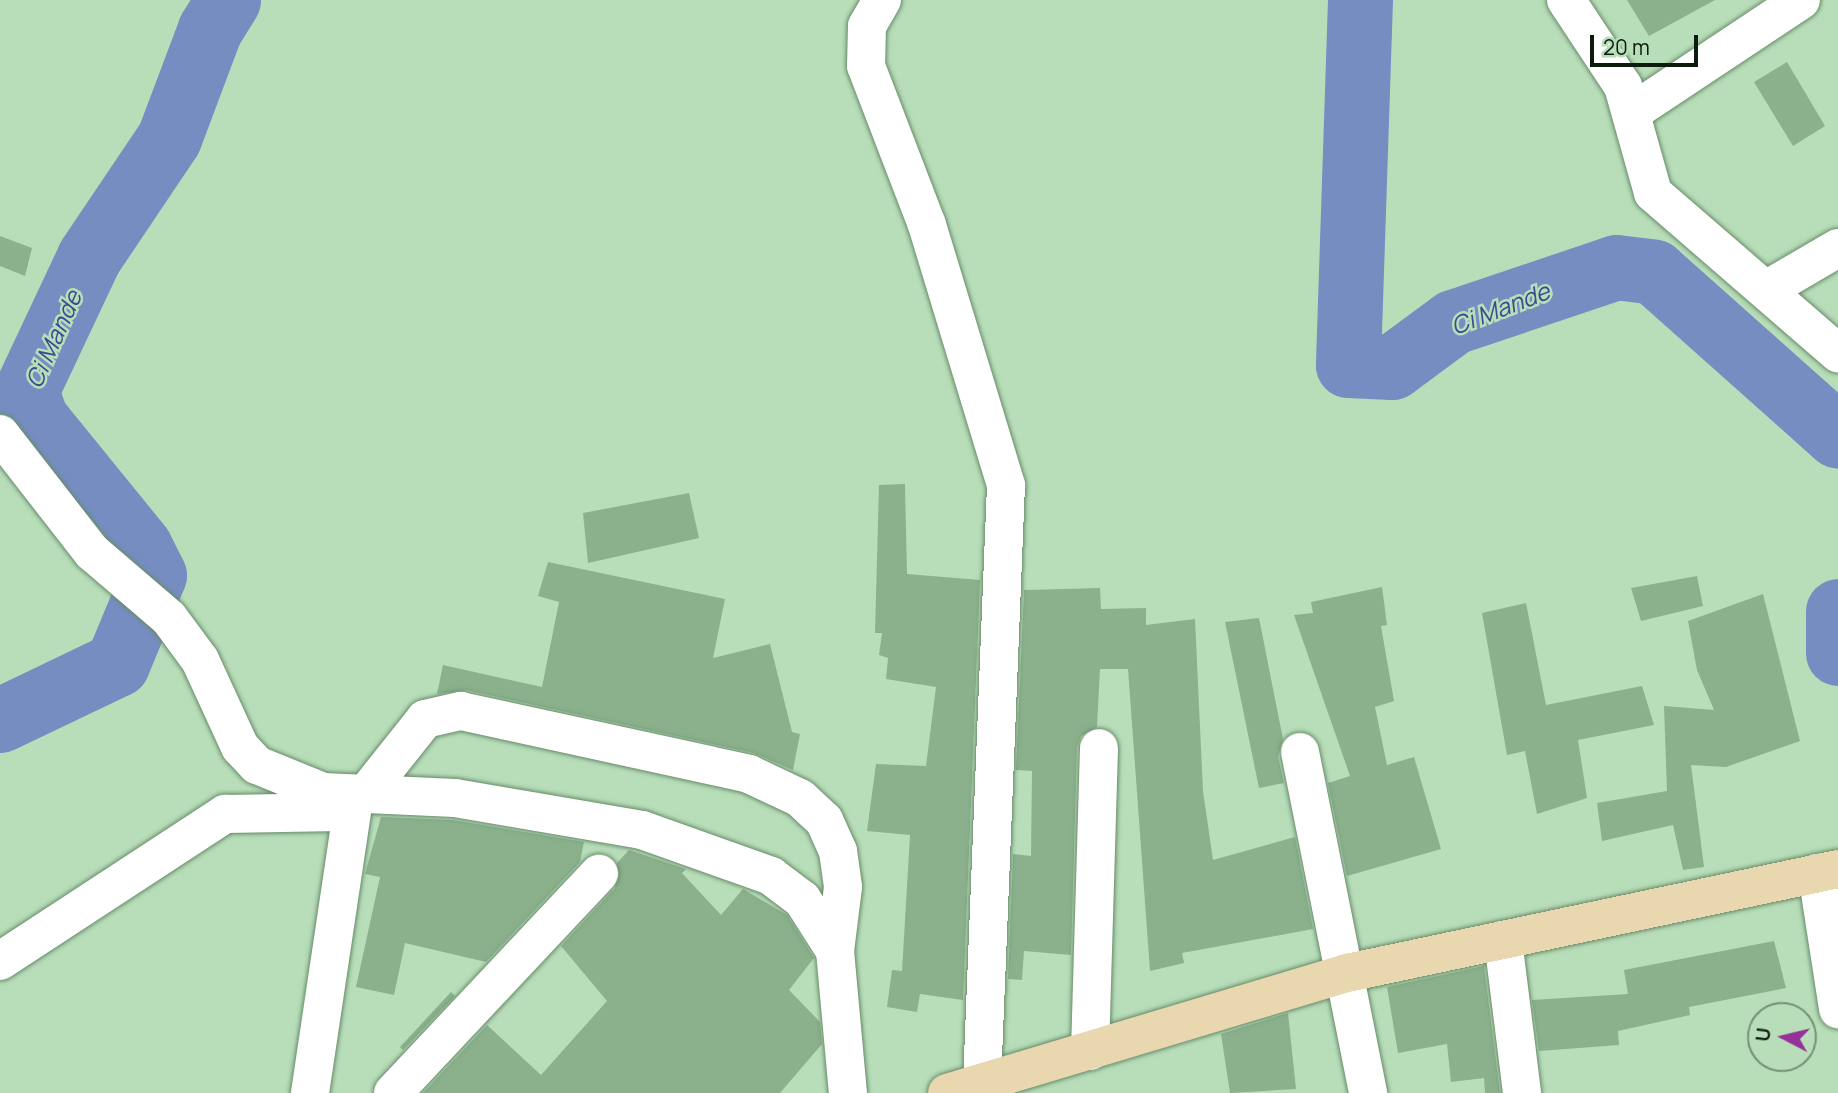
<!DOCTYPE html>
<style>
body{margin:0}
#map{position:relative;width:1838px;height:1093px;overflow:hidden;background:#b8deb9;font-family:Manrope,sans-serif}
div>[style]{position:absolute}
.river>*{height:65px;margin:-32.5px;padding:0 32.5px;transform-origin:32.5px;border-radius:32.5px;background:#768dc2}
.building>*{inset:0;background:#8bb08c}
.roads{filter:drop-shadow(0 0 2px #688b69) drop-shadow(0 0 2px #688b69)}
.minor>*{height:38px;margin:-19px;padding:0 19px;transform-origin:19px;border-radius:19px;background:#fff}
.major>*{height:38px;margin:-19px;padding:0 19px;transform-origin:19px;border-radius:19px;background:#e9d7b0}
span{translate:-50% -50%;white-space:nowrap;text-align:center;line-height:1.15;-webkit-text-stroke:5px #b8deb9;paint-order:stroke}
.water-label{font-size:24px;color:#334d90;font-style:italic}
.north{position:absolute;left:1747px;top:1002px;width:70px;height:70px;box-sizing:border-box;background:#b8deb9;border:2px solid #749075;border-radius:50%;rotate:277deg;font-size:19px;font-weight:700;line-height:28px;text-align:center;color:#0d1b0e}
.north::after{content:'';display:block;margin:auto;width:24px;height:32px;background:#943299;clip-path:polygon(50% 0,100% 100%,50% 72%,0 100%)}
.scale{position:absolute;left:1590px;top:35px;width:108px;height:32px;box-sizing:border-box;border:4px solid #0d1b0e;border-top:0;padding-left:9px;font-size:21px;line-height:24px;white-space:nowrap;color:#0d1b0e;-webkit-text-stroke:5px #b8deb9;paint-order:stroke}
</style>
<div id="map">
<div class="river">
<div style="left:1360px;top:0;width:365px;rotate:91.9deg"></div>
<div style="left:1348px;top:365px;width:44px;rotate:2.6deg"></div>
<div style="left:1392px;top:367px;width:76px;rotate:-36.4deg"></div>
<div style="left:1453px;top:322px;width:172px;rotate:-18.6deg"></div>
<div style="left:1616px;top:267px;width:38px;rotate:7deg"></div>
<div style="left:1654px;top:272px;width:246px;rotate:41.7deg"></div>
<div style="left:1838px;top:611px;width:42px;rotate:90deg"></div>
<div style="left:0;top:720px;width:130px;rotate:-25.6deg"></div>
<div style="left:117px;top:664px;width:96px;rotate:-67.4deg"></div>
<div style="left:154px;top:575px;width:31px;rotate:-117deg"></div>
<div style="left:140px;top:547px;width:165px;rotate:-129.1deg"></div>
<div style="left:36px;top:419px;width:30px;rotate:-110deg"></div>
<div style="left:26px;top:391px;width:148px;rotate:-64.8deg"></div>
<div style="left:89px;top:257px;width:143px;rotate:-56.1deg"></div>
<div style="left:169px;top:138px;width:116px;rotate:-69.4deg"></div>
<div style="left:210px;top:29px;width:34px;rotate:-58deg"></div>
</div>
<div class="building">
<div style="clip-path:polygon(1627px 0,1715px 0,1649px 36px)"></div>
<div style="clip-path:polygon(1787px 62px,1825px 126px,1793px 146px,1754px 82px)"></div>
<div style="clip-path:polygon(0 236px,32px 248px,25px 276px,0 266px)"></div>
<div style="clip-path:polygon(905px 484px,907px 574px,980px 580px,963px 1000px,920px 994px,917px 1012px,887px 1007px,892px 970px,902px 971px,910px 835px,867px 831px,876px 764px,926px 766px,936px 687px,886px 679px,888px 658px,879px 655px,882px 633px,875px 633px,879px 485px)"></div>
<div style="clip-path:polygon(689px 493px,699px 538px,588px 563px,583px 513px)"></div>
<div style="clip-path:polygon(548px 562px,725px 599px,713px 658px,770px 644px,792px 732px,800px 734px,793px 770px,754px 753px,466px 690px,437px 694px,443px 665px,542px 687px,559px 602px,538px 596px)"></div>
<div style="clip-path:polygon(1697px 576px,1703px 606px,1641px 621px,1631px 588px)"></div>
<div style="clip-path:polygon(1382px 587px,1387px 625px,1381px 626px,1394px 701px,1375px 707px,1387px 765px,1414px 757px,1441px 849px,1347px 876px,1328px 783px,1350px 776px,1294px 615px,1313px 613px,1311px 602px)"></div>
<div style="clip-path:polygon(1100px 588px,1101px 609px,1146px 608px,1146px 625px,1195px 619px,1203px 791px,1213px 860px,1295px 837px,1313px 929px,1182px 953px,1184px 963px,1150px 971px,1128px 669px,1100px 669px,1097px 727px,1081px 736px,1077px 747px,1071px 955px,1024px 951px,1022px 980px,1008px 979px,1013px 854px,1031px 856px,1032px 771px,1016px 770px,1024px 590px)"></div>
<div style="clip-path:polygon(1763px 594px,1800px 741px,1726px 767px,1691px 765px,1704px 867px,1683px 870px,1673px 825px,1602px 841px,1597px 803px,1667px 791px,1664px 706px,1714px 710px,1697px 670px,1688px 621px)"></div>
<div style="clip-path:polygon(1526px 603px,1546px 705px,1642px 686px,1654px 725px,1578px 740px,1587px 798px,1537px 814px,1525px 751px,1507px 755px,1482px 613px)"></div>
<div style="clip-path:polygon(1259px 618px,1283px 739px,1278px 756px,1284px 783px,1259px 788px,1225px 622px)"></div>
<div style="clip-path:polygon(381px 817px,453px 820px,584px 842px,580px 862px,486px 962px,405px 943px,394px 995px,356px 987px,380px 877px,365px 874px)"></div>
<div style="clip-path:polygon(629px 850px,686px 869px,682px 873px,721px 915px,743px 889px,787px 915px,814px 958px,789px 990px,820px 1022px,822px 1044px,780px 1093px,423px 1093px,487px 1025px,541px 1075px,607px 1001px,561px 946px,615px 888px,617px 863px)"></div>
<div style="clip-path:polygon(1774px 941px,1786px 988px,1689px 1007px,1690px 1015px,1618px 1031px,1619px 1045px,1539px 1051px,1532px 1000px,1628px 994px,1624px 970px)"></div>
<div style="clip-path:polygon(1484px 966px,1500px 1093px,1485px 1093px,1484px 1078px,1451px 1082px,1447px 1044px,1398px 1053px,1387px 987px)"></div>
<div style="clip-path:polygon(451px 992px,455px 996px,403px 1050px,400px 1047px)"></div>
<div style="clip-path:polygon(1288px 1013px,1296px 1089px,1230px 1093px,1221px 1034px)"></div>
</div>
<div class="roads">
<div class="minor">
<div style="left:882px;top:0;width:30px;rotate:120deg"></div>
<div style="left:867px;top:26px;width:40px;rotate:91.4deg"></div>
<div style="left:866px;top:66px;width:170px;rotate:69deg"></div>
<div style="left:927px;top:225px;width:272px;rotate:73.1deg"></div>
<div style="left:1006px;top:485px;width:598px;rotate:92.3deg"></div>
<div style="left:1566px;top:0;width:103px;rotate:56.5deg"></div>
<div style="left:1623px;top:86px;width:111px;rotate:74.3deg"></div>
<div style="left:1653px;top:193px;width:245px;rotate:40.9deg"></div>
<div style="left:1631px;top:113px;width:204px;rotate:-33.6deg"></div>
<div style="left:1766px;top:290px;width:83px;rotate:-30.3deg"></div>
<div style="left:0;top:434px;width:150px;rotate:52.1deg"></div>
<div style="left:92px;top:552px;width:101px;rotate:40.6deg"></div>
<div style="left:169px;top:618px;width:52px;rotate:53.6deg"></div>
<div style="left:200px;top:660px;width:96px;rotate:65.3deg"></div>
<div style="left:240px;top:747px;width:25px;rotate:47deg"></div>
<div style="left:257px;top:765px;width:71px;rotate:22.2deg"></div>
<div style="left:323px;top:792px;width:132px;rotate:2.6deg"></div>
<div style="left:455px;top:798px;width:190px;rotate:9.7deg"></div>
<div style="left:642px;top:830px;width:137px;rotate:19.6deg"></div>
<div style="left:771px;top:876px;width:39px;rotate:37deg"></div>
<div style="left:802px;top:899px;width:62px;rotate:57.6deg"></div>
<div style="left:835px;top:951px;width:143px;rotate:84.8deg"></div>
<div style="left:1300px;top:752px;width:348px;rotate:78.7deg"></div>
<div style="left:1817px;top:873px;width:138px;rotate:81.2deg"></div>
<div style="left:1503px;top:940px;width:154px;rotate:82.9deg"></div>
<div style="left:0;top:961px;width:269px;rotate:-33.2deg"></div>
<div style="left:225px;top:814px;width:115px;rotate:-1deg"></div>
<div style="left:340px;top:812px;width:34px;rotate:-37deg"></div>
<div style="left:367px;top:792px;width:93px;rotate:-51.5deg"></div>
<div style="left:425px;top:719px;width:37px;rotate:-13deg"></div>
<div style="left:461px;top:711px;width:295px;rotate:12.3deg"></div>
<div style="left:749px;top:774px;width:56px;rotate:25.2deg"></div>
<div style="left:800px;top:798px;width:33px;rotate:43deg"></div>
<div style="left:824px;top:820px;width:34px;rotate:66deg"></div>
<div style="left:838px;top:851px;width:36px;rotate:82deg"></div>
<div style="left:843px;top:887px;width:64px;rotate:97.1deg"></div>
<div style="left:1090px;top:1051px;width:303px;rotate:-88.3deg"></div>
<div style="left:310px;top:1093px;width:291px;rotate:-81.5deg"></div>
<div style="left:393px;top:1093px;width:301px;rotate:-46.8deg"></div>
</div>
<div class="major">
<div style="left:947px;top:1093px;width:418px;rotate:-16.7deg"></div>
<div style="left:1347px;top:973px;width:502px;rotate:-11.96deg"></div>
</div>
</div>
<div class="water-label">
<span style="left:1500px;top:308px;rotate:-21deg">Ci Mande</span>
<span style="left:53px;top:339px;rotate:-66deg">Ci Mande</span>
</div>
<div class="north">U</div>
<div class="scale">20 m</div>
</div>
